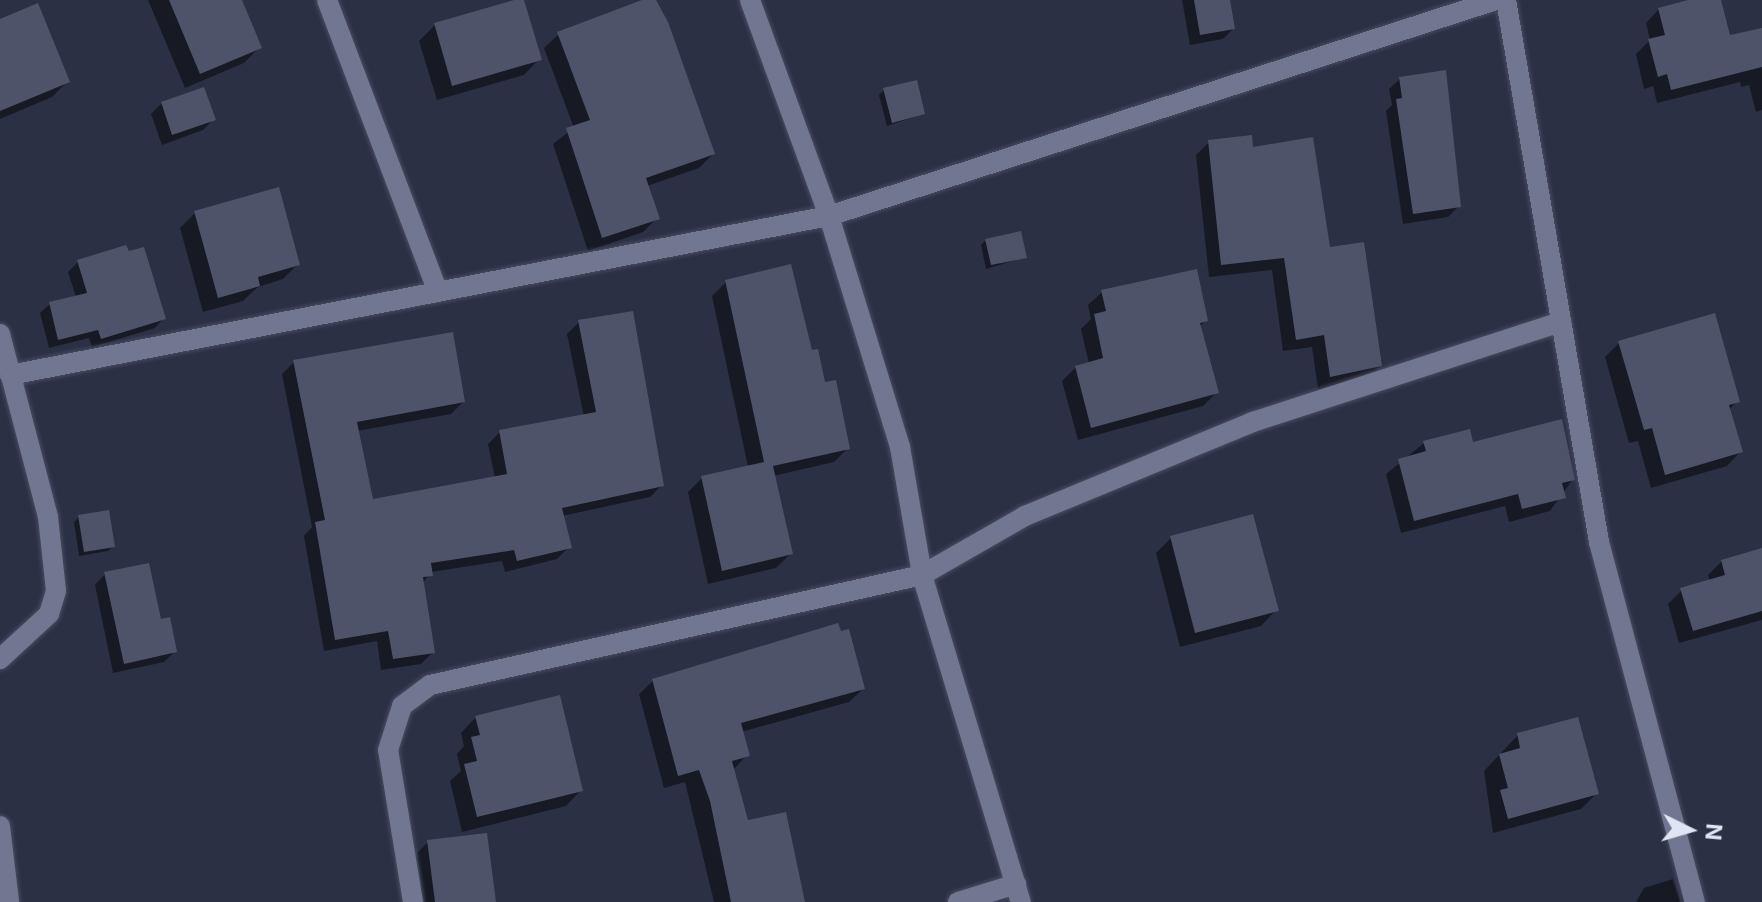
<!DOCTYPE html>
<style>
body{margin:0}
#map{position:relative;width:1762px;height:902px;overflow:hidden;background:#2c3045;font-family:Inter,sans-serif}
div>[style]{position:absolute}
.shadow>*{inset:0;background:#0007}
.building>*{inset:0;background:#4e536a}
.roads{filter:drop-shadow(0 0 2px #494c5f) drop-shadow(0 0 2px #494c5f)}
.street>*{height:20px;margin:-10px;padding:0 10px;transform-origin:10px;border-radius:10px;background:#727791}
span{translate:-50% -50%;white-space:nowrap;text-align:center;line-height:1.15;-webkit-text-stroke:6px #2c3045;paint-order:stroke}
.north{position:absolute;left:1650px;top:790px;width:80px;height:80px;-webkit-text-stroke:6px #2c3045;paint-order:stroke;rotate:95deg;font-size:22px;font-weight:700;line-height:32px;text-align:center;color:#e1e4f3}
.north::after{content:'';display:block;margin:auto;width:28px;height:36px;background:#e1e4f3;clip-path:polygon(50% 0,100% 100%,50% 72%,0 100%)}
</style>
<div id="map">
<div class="shadow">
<div style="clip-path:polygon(148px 0,239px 0,260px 47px,244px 63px,185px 88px)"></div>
<div style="clip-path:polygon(522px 0,539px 59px,524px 75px,437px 100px,419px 41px,435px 25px)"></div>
<div style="clip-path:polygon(654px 0,713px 154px,699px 168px,647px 186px,657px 218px,643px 232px,588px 251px,553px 144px,574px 128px,544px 48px,559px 34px)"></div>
<div style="clip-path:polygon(1182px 0,1228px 0,1233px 29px,1223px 39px,1190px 45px)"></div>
<div style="clip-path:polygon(1696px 0,1719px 0,1729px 38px,1762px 30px,1762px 110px,1756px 112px,1749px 85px,1741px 87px,1740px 82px,1657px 103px,1653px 86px,1644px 89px,1636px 54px,1650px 40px,1646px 23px,1659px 9px)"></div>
<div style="clip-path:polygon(0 21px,68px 81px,52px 97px,0 119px)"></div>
<div style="clip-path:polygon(1400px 79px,1459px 206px,1448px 217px,1403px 224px,1386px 111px,1392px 105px,1389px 89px)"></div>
<div style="clip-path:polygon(884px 90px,923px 114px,887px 126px,879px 95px)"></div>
<div style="clip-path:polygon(162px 103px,214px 119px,203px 130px,162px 145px,151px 114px)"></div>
<div style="clip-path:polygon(1209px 142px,1251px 149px,1328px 250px,1380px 366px,1367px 379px,1318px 389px,1312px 347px,1283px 351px,1272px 270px,1209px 277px,1196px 155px)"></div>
<div style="clip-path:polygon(195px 213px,298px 264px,283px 279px,258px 287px,243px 301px,203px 312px,180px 228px)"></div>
<div style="clip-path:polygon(986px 240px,1025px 257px,986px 269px,981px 245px)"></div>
<div style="clip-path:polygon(78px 262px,164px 318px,155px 328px,92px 347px,89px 338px,49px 348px,40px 313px,50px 304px,76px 297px,68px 272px)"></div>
<div style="clip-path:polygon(726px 282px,811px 352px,848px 448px,834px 462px,773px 476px,790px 554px,776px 568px,708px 584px,688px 492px,702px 478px,748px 467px,712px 296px)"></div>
<div style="clip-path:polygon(1102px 292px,1206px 320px,1199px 327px,1217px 392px,1203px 406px,1078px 440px,1062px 381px,1076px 367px,1089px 364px,1081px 329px,1091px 319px,1088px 305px)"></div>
<div style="clip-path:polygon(579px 322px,662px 485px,650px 497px,562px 516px,569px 547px,557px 559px,505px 572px,502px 561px,431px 572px,422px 584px,433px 652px,421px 664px,381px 670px,377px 641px,324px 651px,304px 536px,312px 527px,282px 374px,294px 362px,463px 402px,451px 414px,357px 431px,371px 501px,495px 478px,488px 444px,500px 432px,584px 417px,567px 334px)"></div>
<div style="clip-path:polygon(1619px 343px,1737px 401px,1729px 410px,1741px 451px,1727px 466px,1651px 488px,1638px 441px,1629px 443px,1605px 357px)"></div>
<div style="clip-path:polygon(1424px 443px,1573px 479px,1550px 511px,1509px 522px,1505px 506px,1401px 533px,1386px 474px)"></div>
<div style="clip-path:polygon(79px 517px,113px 547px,108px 551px,79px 556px,74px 522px)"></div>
<div style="clip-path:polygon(1172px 537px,1276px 610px,1261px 626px,1180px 647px,1156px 553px)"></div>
<div style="clip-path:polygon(1762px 550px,1762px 620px,1679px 643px,1668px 604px,1682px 590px,1710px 582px,1708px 575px,1722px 561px)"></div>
<div style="clip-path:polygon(105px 574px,159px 621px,175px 651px,164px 662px,113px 673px,95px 585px)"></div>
<div style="clip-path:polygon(653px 681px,863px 689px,849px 702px,741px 732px,747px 755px,734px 769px,746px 823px,803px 902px,714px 902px,685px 782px,664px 788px,639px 694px)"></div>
<div style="clip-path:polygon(476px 717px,581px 790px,566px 806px,462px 832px,450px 781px,461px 771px,457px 754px,464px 746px,461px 733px)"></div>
<div style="clip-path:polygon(1518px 735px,1597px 793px,1581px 809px,1493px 833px,1484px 771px)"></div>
<div style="clip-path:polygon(428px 842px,494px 902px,424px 902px,417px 853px)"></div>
<div style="clip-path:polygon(1673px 879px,1680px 902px,1636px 902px,1644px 888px)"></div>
</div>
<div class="building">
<div style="clip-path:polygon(169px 0,242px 0,262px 48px,200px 74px)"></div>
<div style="clip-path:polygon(514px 0,524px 0,542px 60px,452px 86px,434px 23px)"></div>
<div style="clip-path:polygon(642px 0,656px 0,668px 22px,715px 154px,646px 178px,660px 219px,602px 238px,566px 128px,590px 120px,557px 32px)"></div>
<div style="clip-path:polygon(1194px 0,1230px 0,1235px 29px,1200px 35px)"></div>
<div style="clip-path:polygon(1688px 0,1721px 0,1730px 35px,1762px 28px,1762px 67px,1671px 90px,1667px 74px,1658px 77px,1648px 39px,1665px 35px,1658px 8px)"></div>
<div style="clip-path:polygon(38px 3px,70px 82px,0 111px,0 19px)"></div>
<div style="clip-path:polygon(1446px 70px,1461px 207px,1413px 214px,1396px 99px,1402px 98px,1399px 77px)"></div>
<div style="clip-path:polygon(917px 80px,925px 114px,892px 123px,883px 88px)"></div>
<div style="clip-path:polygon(204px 87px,216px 120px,172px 135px,161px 102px)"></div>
<div style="clip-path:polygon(1252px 135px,1253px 147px,1313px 137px,1330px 247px,1364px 242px,1382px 366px,1330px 377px,1324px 335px,1296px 340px,1284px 258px,1221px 265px,1208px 140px)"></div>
<div style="clip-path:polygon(279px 187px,300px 265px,258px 277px,260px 286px,218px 298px,194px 211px)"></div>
<div style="clip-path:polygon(1021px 231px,1027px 258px,991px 265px,985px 239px)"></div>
<div style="clip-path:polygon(126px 245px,129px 251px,144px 247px,166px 319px,101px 339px,98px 330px,58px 340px,49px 302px,87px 293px,77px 260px)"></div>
<div style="clip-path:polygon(791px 264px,812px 350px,818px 349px,825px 382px,836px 380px,850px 449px,773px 466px,793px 554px,722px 571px,701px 476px,764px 462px,725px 280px)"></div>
<div style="clip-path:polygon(1197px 269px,1208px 321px,1200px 323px,1219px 393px,1091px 428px,1075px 366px,1103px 358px,1094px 314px,1106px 311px,1101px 290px)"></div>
<div style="clip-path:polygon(633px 311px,664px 486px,562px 508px,572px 548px,517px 561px,514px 550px,431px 563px,433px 576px,423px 577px,435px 653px,393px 659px,388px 631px,335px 640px,315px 522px,325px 520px,293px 360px,453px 332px,465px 402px,357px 422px,373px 499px,507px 474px,499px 430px,596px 412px,578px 320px)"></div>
<div style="clip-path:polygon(1715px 313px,1740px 402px,1729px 405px,1743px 452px,1665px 475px,1652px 428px,1644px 430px,1618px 341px)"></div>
<div style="clip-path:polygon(1562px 419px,1575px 480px,1562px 483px,1566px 498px,1522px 509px,1518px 494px,1414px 521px,1398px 459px,1426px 451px,1423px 441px,1470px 429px,1473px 442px)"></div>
<div style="clip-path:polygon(109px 510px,115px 547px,84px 552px,78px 515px)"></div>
<div style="clip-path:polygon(1253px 514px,1279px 611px,1195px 633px,1170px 536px)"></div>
<div style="clip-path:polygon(1762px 548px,1762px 611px,1693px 631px,1680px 588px,1725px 575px,1721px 560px)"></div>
<div style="clip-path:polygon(149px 563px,161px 619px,170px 617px,177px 652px,124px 664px,104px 572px)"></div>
<div style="clip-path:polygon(838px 623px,841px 631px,849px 629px,865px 689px,741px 723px,750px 756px,732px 761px,748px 820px,786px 812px,805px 902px,731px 902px,710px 801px,699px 770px,678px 776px,652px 679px)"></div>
<div style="clip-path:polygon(560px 695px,583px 791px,477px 817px,464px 764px,477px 761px,471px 737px,480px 735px,475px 716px)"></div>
<div style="clip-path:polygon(1578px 717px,1599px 794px,1508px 819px,1500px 790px,1508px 788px,1499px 754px,1520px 748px,1517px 733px)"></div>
<div style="clip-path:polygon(487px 833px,496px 902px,435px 902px,427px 840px)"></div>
</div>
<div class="roads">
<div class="street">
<div style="left:327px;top:0;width:312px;rotate:69.2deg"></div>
<div style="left:1496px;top:0;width:701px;rotate:162.06deg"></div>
<div style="left:829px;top:216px;width:242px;rotate:72.9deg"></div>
<div style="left:900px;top:447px;width:130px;rotate:80.2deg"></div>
<div style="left:922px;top:575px;width:119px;rotate:-29.8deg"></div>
<div style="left:1025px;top:516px;width:247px;rotate:-22.4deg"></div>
<div style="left:1253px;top:422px;width:324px;rotate:-18deg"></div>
<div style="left:1506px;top:0;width:550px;rotate:80.26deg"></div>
<div style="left:1599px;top:542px;width:373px;rotate:75.1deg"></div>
<div style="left:0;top:334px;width:189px;rotate:75.3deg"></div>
<div style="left:48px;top:517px;width:74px;rotate:83.8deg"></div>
<div style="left:56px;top:591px;width:24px;rotate:107deg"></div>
<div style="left:49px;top:614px;width:67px;rotate:137.4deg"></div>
<div style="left:10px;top:375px;width:834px;rotate:-10.99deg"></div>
<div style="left:829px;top:216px;width:230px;rotate:-110.1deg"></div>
<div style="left:0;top:826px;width:77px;rotate:83.2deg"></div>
<div style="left:413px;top:902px;width:154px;rotate:-99.3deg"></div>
<div style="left:388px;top:750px;width:46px;rotate:-72.3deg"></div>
<div style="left:402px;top:706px;width:35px;rotate:-37deg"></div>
<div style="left:430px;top:685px;width:504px;rotate:-12.6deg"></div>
<div style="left:922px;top:575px;width:342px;rotate:73.2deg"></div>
<div style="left:958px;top:902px;width:61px;rotate:-17.2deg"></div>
</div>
</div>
<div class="north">N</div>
</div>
